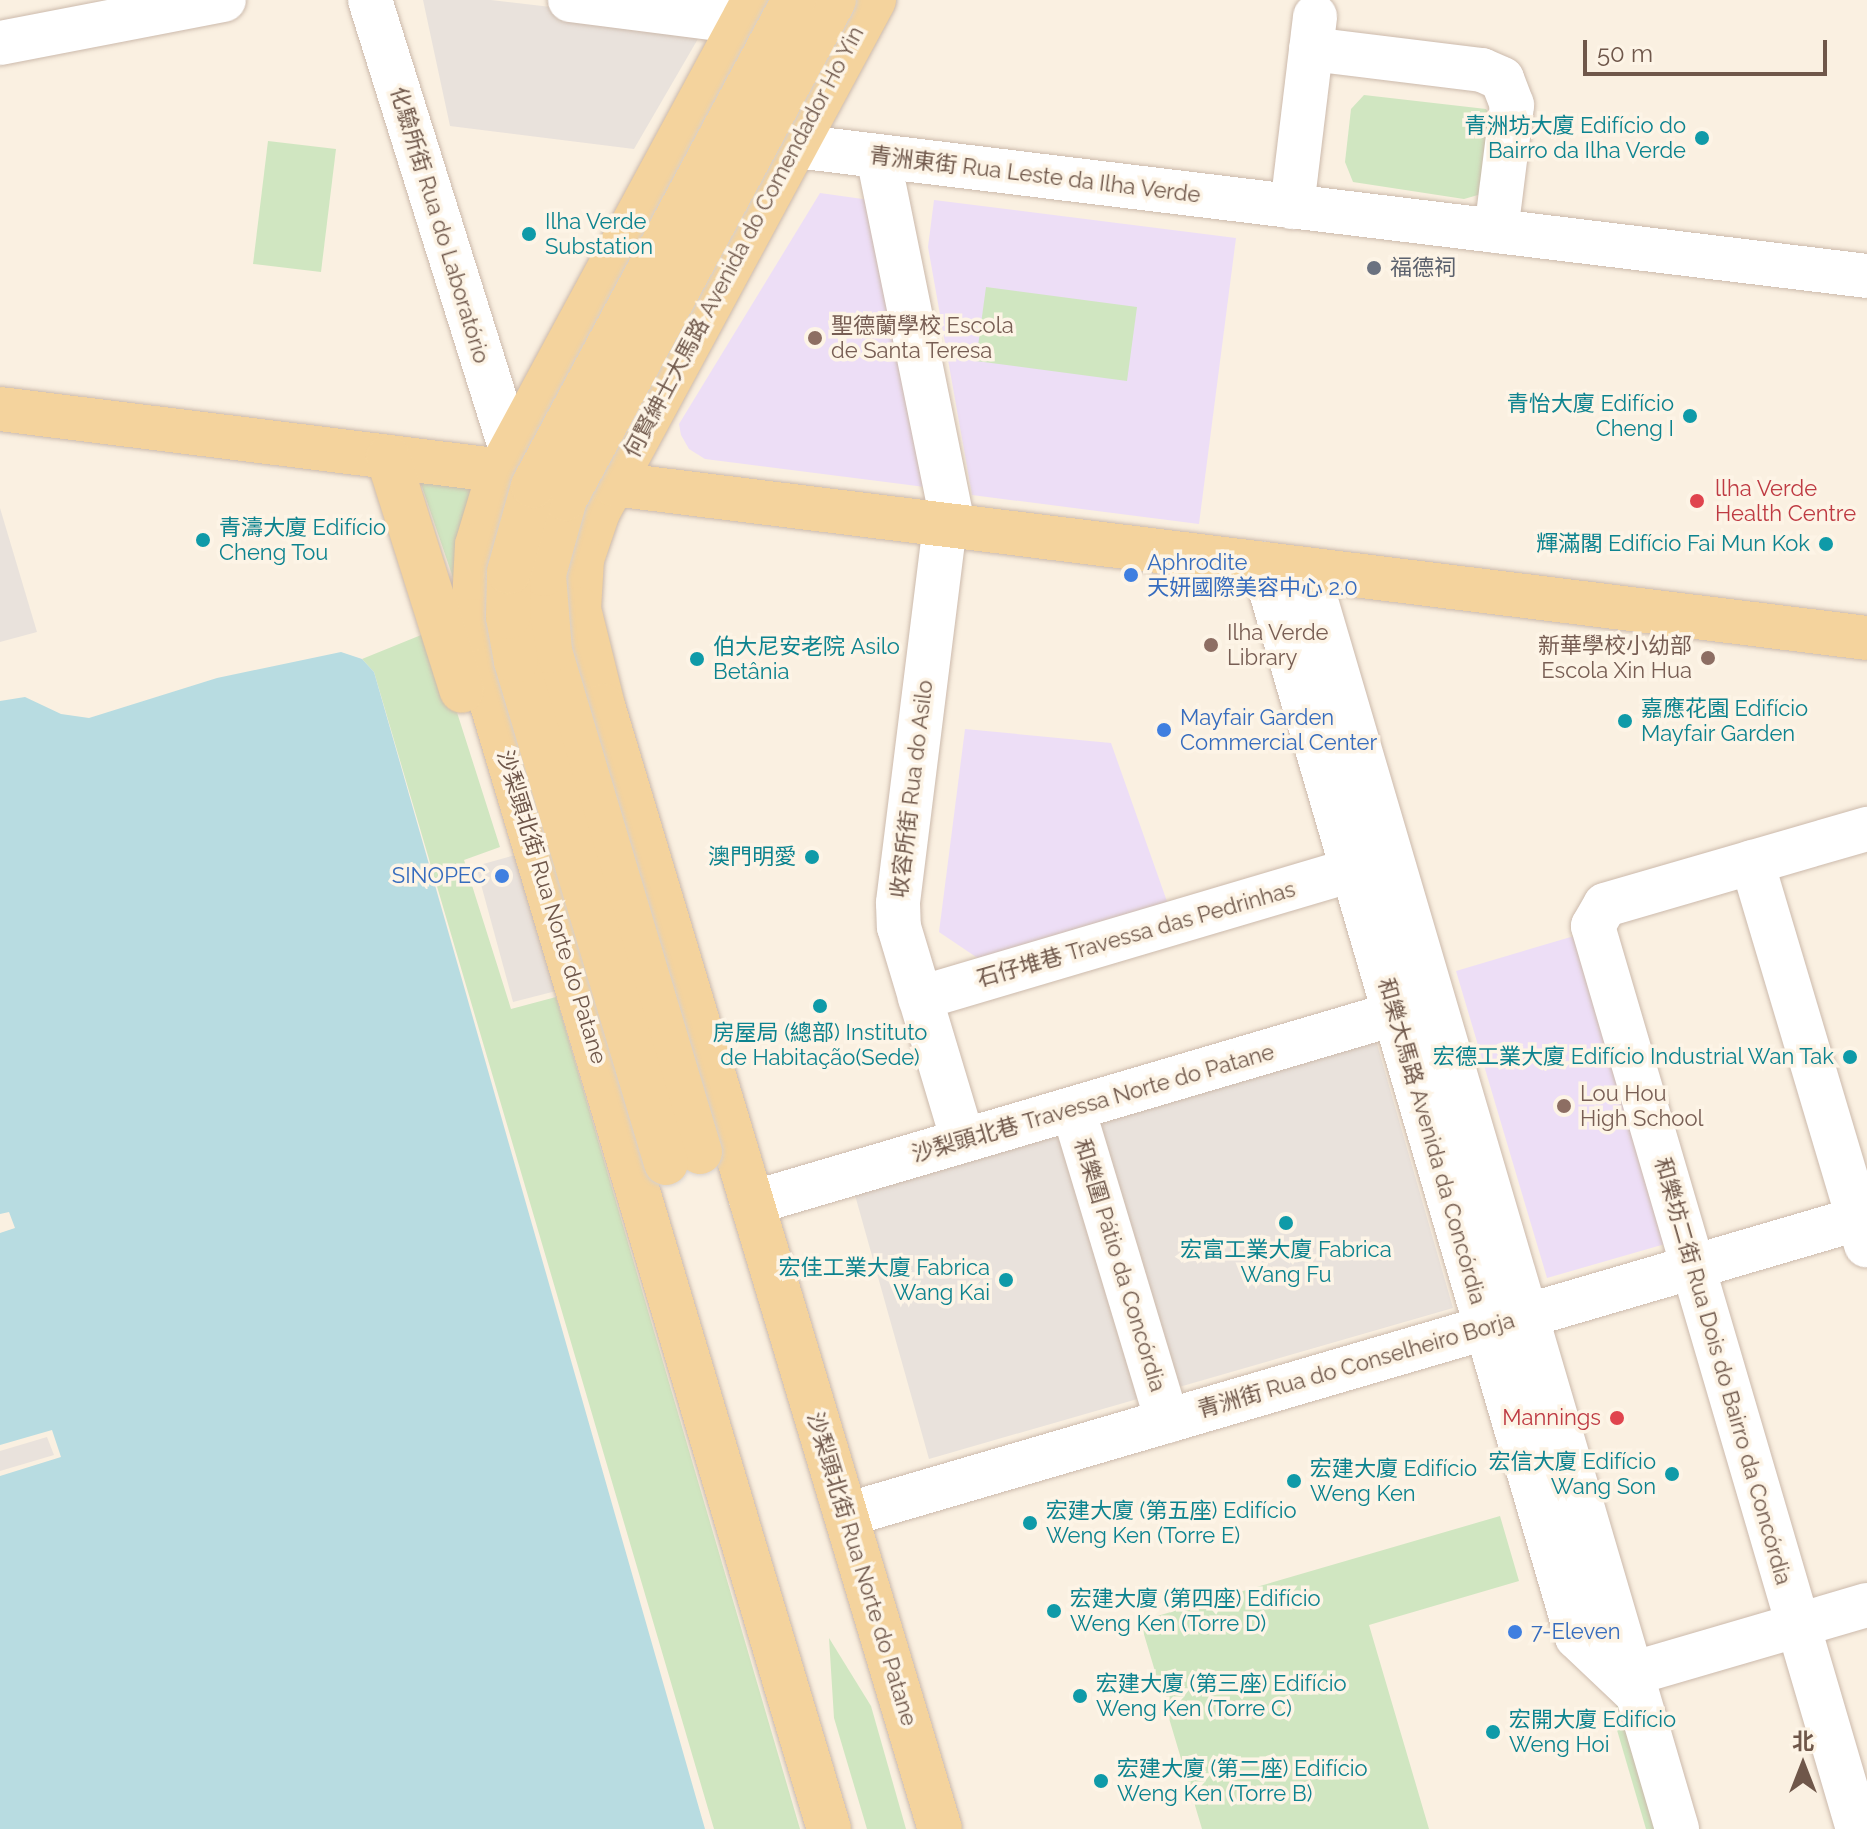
<!DOCTYPE html>
<meta charset="utf-8">
<style>
body{margin:0}
#map{position:relative;width:1867px;height:1829px;overflow:hidden;background:#faf0e1;font-family:Raleway,"Noto Sans SC",sans-serif}
div>[style]{position:absolute}
.industrial>*{inset:0;background:#e9e2dc}
.education>*{inset:0;background:#eddef6}
.green>*{inset:0;background:#d0e6c1}
.water>*{inset:0;background:#b8dce1}
.roads{filter:drop-shadow(0 0 2px #ccbaac) drop-shadow(0 0 2px #ccbaac)}
.minor>*{height:44px;margin:-22px;padding:0 22px;transform-origin:22px;border-radius:22px;background:#fff}
.major>*{height:44px;margin:-22px;padding:0 22px;transform-origin:22px;border-radius:22px;background:#f4d39d}
.bridges{filter:drop-shadow(0 0 2px #d7d0cc) drop-shadow(0 0 2px #d7d0cc)}
.major-bridge>*{height:44px;margin:-22px;padding:0 22px;transform-origin:22px;border-radius:22px;background:#f4d39d}
.dots>*{width:22px;height:22px;translate:-50% -50%;box-sizing:border-box;border:4px solid #fdf4e6;border-radius:50%}
span{translate:-50% -50%;white-space:nowrap;text-align:center;line-height:1.15;-webkit-text-stroke:7px #fdf4e6;paint-order:stroke}
.culture-label{font-size:22px;color:#0d838f}
.right{translate:-100% -50%;text-align:right}
.left{translate:0 -50%;text-align:left}
.street-label{font-size:22px;color:#6f574a}
.worship-label{font-size:22px;color:#5b616d}
.education-label{font-size:22px;color:#785e54}
.health-label{font-size:22px;color:#be3a42}
.shop-label{font-size:22px;color:#366cbe}
.north{position:absolute;left:1763px;top:1725px;width:80px;height:80px;-webkit-text-stroke:6px #fdf4e6;paint-order:stroke;rotate:0deg;font-size:22px;font-weight:700;line-height:32px;text-align:center;color:#6f574a}
.north::after{content:'';display:block;margin:auto;width:28px;height:36px;background:#6f574a;clip-path:polygon(50% 0,100% 100%,50% 72%,0 100%)}
.scale{position:absolute;left:1583px;top:40px;width:244px;height:36px;box-sizing:border-box;border:4px solid #6f574a;border-top:0;padding-left:10px;font-size:24px;line-height:28px;white-space:nowrap;color:#6f574a;-webkit-text-stroke:6px #fdf4e6;paint-order:stroke}
</style>
<div id="map">
<div class="industrial">
<div style="clip-path:polygon(423px 0,491px 0,706px 25px,634px 149px,450px 126px)"></div>
<div style="clip-path:polygon(0 508px,37px 632px,0 642px)"></div>
<div style="clip-path:polygon(522px 853px,560px 990px,513px 1002px,476px 866px)"></div>
<div style="clip-path:polygon(1375px 1037px,1453px 1308px,929px 1459px,853px 1188px)"></div>
<div style="clip-path:polygon(47px 1437px,54px 1455px,0 1471px,0 1451px)"></div>
</div>
<div class="education">
<div style="clip-path:polygon(820px 193px,884px 202px,925px 487px,705px 459px,689px 449px,681px 435px,679px 424px)"></div>
<div style="clip-path:polygon(934px 200px,1236px 238px,1199px 524px,972px 495px,928px 247px)"></div>
<div style="clip-path:polygon(965px 729px,1111px 743px,1169px 907px,982px 961px,939px 932px)"></div>
<div style="clip-path:polygon(1581px 934px,1672px 1242px,1547px 1278px,1456px 971px)"></div>
</div>
<div class="green">
<div style="clip-path:polygon(1364px 95px,1486px 109px,1495px 121px,1485px 193px,1464px 199px,1353px 182px,1345px 162px,1351px 109px)"></div>
<div style="clip-path:polygon(268px 141px,336px 149px,321px 272px,253px 264px)"></div>
<div style="clip-path:polygon(986px 287px,1137px 307px,1127px 381px,976px 361px)"></div>
<div style="clip-path:polygon(419px 479px,485px 484px,461px 601px,422px 487px)"></div>
<div style="clip-path:polygon(431px 631px,500px 847px,464px 860px,511px 1009px,556px 997px,800px 1829px,714px 1829px,374px 672px,362px 659px)"></div>
<div style="clip-path:polygon(1500px 1516px,1519px 1581px,1369px 1625px,1429px 1829px,1202px 1829px,1140px 1621px)"></div>
<div style="clip-path:polygon(829px 1638px,871px 1706px,906px 1829px,867px 1829px,834px 1718px)"></div>
<div style="clip-path:polygon(1618px 1704px,1663px 1829px,1646px 1829px,1612px 1713px)"></div>
</div>
<div class="water">
<div style="clip-path:polygon(341px 652px,362px 659px,374px 672px,705px 1829px,0 1829px,0 1476px,61px 1457px,52px 1430px,0 1445px,0 1233px,15px 1228px,9px 1212px,0 1214px,0 701px,25px 697px,61px 714px,89px 718px,217px 678px)"></div>
</div>
<div class="roads">
<div class="minor">
<div style="left:370px;top:0;width:472px;rotate:72.6deg"></div>
<div style="left:570px;top:0;width:173px;rotate:7.3deg"></div>
<div style="left:0;top:43px;width:228px;rotate:-10.9deg"></div>
<div style="left:1311px;top:49px;width:172px;rotate:7deg"></div>
<div style="left:1482px;top:70px;width:22px;rotate:24deg"></div>
<div style="left:1502px;top:79px;width:28px;rotate:69deg"></div>
<div style="left:1512px;top:105px;width:127px;rotate:97.2deg"></div>
<div style="left:796px;top:146px;width:1079px;rotate:6.92deg"></div>
<div style="left:878px;top:156px;width:378px;rotate:78.5deg"></div>
<div style="left:1292px;top:207px;width:192px;rotate:-83.1deg"></div>
<div style="left:945px;top:525px;width:381px;rotate:97.1deg"></div>
<div style="left:898px;top:903px;width:24px;rotate:88deg"></div>
<div style="left:899px;top:927px;width:223px;rotate:73.3deg"></div>
<div style="left:1263px;top:564px;width:1118px;rotate:73.69deg"></div>
<div style="left:1577px;top:1637px;width:80px;rotate:43.5deg"></div>
<div style="left:1307px;top:570px;width:1312px;rotate:73.62deg"></div>
<div style="left:1752px;top:862px;width:400px;rotate:73.4deg"></div>
<div style="left:920px;top:998px;width:451px;rotate:-16.5deg"></div>
<div style="left:1073px;top:1109px;width:326px;rotate:73.2deg"></div>
<div style="left:752px;top:1203px;width:697px;rotate:-16.41deg"></div>
<div style="left:846px;top:1515px;width:1064px;rotate:-16.32deg"></div>
<div style="left:1631px;top:1674px;width:246px;rotate:-16.3deg"></div>
<div style="left:1858px;top:1829px;width:941px;rotate:-106.36deg"></div>
<div style="left:1593px;top:926px;width:24px;rotate:-60deg"></div>
<div style="left:1605px;top:905px;width:273px;rotate:-16.2deg"></div>
</div>
<div class="major">
<div style="left:754px;top:0;width:536px;rotate:118.38deg"></div>
<div style="left:499px;top:472px;width:76px;rotate:106.8deg"></div>
<div style="left:477px;top:545px;width:76px;rotate:93deg"></div>
<div style="left:473px;top:621px;width:51px;rotate:79.8deg"></div>
<div style="left:482px;top:671px;width:1209px;rotate:73.32deg"></div>
<div style="left:874px;top:0;width:582px;rotate:118.33deg"></div>
<div style="left:598px;top:512px;width:50px;rotate:108.8deg"></div>
<div style="left:582px;top:559px;width:50px;rotate:93.4deg"></div>
<div style="left:579px;top:609px;width:100px;rotate:76.1deg"></div>
<div style="left:603px;top:706px;width:1172px;rotate:73.3deg"></div>
<div style="left:0;top:409px;width:531px;rotate:7.03deg"></div>
<div style="left:388px;top:457px;width:245px;rotate:72.5deg"></div>
<div style="left:588px;top:473px;width:27px;rotate:24deg"></div>
<div style="left:613px;top:484px;width:1263px;rotate:7deg"></div>
</div>
</div>
<div class="bridges">
<div class="major-bridge">
<div style="left:700px;top:1152px;width:523px;rotate:-106.67deg"></div>
<div style="left:550px;top:651px;width:77px;rotate:-94.5deg"></div>
<div style="left:544px;top:574px;width:78px;rotate:-74.4deg"></div>
<div style="left:565px;top:499px;width:567px;rotate:-61.67deg"></div>
<div style="left:666px;top:1163px;width:524px;rotate:-106.64deg"></div>
<div style="left:516px;top:661px;width:45px;rotate:-100.3deg"></div>
<div style="left:508px;top:617px;width:45px;rotate:-88.7deg"></div>
<div style="left:509px;top:572px;width:89px;rotate:-74.4deg"></div>
<div style="left:533px;top:486px;width:552px;rotate:-61.76deg"></div>
</div>
</div>
<div class="dots">
<div style="left:1702px;top:138px;background:#0f9aa8"></div>
<div style="left:529px;top:234px;background:#0f9aa8"></div>
<div style="left:1374px;top:268px;background:#6b7280"></div>
<div style="left:815px;top:338px;background:#8d6e63"></div>
<div style="left:1690px;top:416px;background:#0f9aa8"></div>
<div style="left:1697px;top:501px;background:#e0444e"></div>
<div style="left:203px;top:540px;background:#0f9aa8"></div>
<div style="left:1826px;top:544px;background:#0f9aa8"></div>
<div style="left:1131px;top:575px;background:#3f7fe0"></div>
<div style="left:1211px;top:645px;background:#8d6e63"></div>
<div style="left:1708px;top:658px;background:#8d6e63"></div>
<div style="left:697px;top:659px;background:#0f9aa8"></div>
<div style="left:1625px;top:721px;background:#0f9aa8"></div>
<div style="left:1164px;top:730px;background:#3f7fe0"></div>
<div style="left:812px;top:857px;background:#0f9aa8"></div>
<div style="left:502px;top:876px;background:#3f7fe0"></div>
<div style="left:820px;top:1006px;background:#0f9aa8"></div>
<div style="left:1850px;top:1057px;background:#0f9aa8"></div>
<div style="left:1564px;top:1106px;background:#8d6e63"></div>
<div style="left:1286px;top:1223px;background:#0f9aa8"></div>
<div style="left:1006px;top:1280px;background:#0f9aa8"></div>
<div style="left:1617px;top:1418px;background:#e0444e"></div>
<div style="left:1672px;top:1474px;background:#0f9aa8"></div>
<div style="left:1294px;top:1481px;background:#0f9aa8"></div>
<div style="left:1030px;top:1523px;background:#0f9aa8"></div>
<div style="left:1054px;top:1611px;background:#0f9aa8"></div>
<div style="left:1515px;top:1632px;background:#3f7fe0"></div>
<div style="left:1080px;top:1696px;background:#0f9aa8"></div>
<div style="left:1493px;top:1732px;background:#0f9aa8"></div>
<div style="left:1101px;top:1781px;background:#0f9aa8"></div>
</div>
<div class="culture-label">
<span class="right" style="left:1686px;top:138px">青洲坊大廈 Edifício do<br>Bairro da Ilha Verde</span>
<span class="left" style="left:545px;top:234px">Ilha Verde<br>Substation</span>
<span class="right" style="left:1674px;top:416px">青怡大廈 Edifício<br>Cheng I</span>
<span class="left" style="left:219px;top:540px">青濤大廈 Edifício<br>Cheng Tou</span>
<span class="right" style="left:1810px;top:544px">輝滿閣 Edifício Fai Mun Kok</span>
<span class="left" style="left:713px;top:659px">伯大尼安老院 Asilo<br>Betânia</span>
<span class="left" style="left:1641px;top:721px">嘉應花園 Edifício<br>Mayfair Garden</span>
<span class="right" style="left:796px;top:857px">澳門明愛</span>
<span style="left:820px;top:1045px">房屋局 (總部) Instituto<br>de Habitação(Sede)</span>
<span class="right" style="left:1834px;top:1057px">宏德工業大廈 Edifício Industrial Wan Tak</span>
<span style="left:1286px;top:1262px">宏富工業大廈 Fabrica<br>Wang Fu</span>
<span class="right" style="left:990px;top:1280px">宏佳工業大廈 Fabrica<br>Wang Kai</span>
<span class="right" style="left:1656px;top:1474px">宏信大廈 Edifício<br>Wang Son</span>
<span class="left" style="left:1310px;top:1481px">宏建大廈 Edifício<br>Weng Ken</span>
<span class="left" style="left:1046px;top:1523px">宏建大廈 (第五座) Edifício<br>Weng Ken (Torre E)</span>
<span class="left" style="left:1070px;top:1611px">宏建大廈 (第四座) Edifício<br>Weng Ken (Torre D)</span>
<span class="left" style="left:1096px;top:1696px">宏建大廈 (第三座) Edifício<br>Weng Ken (Torre C)</span>
<span class="left" style="left:1509px;top:1732px">宏開大廈 Edifício<br>Weng Hoi</span>
<span class="left" style="left:1117px;top:1781px">宏建大廈 (第二座) Edifício<br>Weng Ken (Torre B)</span>
</div>
<div class="street-label">
<span style="left:1035px;top:175px;rotate:7deg">青洲東街 Rua Leste da Ilha Verde</span>
<span style="left:440px;top:225px;rotate:73deg">化驗所街 Rua do Laboratório</span>
<span style="left:744px;top:242px;rotate:-62deg">何賢紳士大馬路 Avenida do Comendador Ho Yin</span>
<span style="left:912px;top:789px;rotate:-83deg">收容所街 Rua do Asilo</span>
<span style="left:552px;top:907px;rotate:73deg">沙梨頭北街 Rua Norte do Patane</span>
<span style="left:1136px;top:934px;rotate:-16deg">石仔堆巷 Travessa das Pedrinhas</span>
<span style="left:1093px;top:1103px;rotate:-16deg">沙梨頭北巷 Travessa Norte do Patane</span>
<span style="left:1432px;top:1141px;rotate:74deg">和樂大馬路 Avenida da Concórdia</span>
<span style="left:1120px;top:1265px;rotate:73deg">和樂圍 Pátio da Concórdia</span>
<span style="left:1356px;top:1365px;rotate:-16deg">青洲街 Rua do Conselheiro Borja</span>
<span style="left:1723px;top:1371px;rotate:74deg">和樂坊二街 Rua Dois do Bairro da Concórdia</span>
<span style="left:862px;top:1569px;rotate:73deg">沙梨頭北街 Rua Norte do Patane</span>
</div>
<div class="worship-label">
<span class="left" style="left:1390px;top:268px">福德祠</span>
</div>
<div class="education-label">
<span class="left" style="left:831px;top:338px">聖德蘭學校 Escola<br>de Santa Teresa</span>
<span class="left" style="left:1227px;top:645px">Ilha Verde<br>Library</span>
<span class="right" style="left:1692px;top:658px">新華學校小幼部<br>Escola Xin Hua</span>
<span class="left" style="left:1580px;top:1106px">Lou Hou<br>High School</span>
</div>
<div class="health-label">
<span class="left" style="left:1715px;top:501px">llha Verde<br>Health Centre</span>
<span class="right" style="left:1601px;top:1418px">Mannings</span>
</div>
<div class="shop-label">
<span class="left" style="left:1147px;top:575px">Aphrodite<br>天妍國際美容中心 2.0</span>
<span class="left" style="left:1180px;top:730px">Mayfair Garden<br>Commercial Center</span>
<span class="right" style="left:486px;top:876px">SINOPEC</span>
<span class="left" style="left:1531px;top:1632px">7-Eleven</span>
</div>
<div class="north">北</div>
<div class="scale">50 m</div>
</div>
